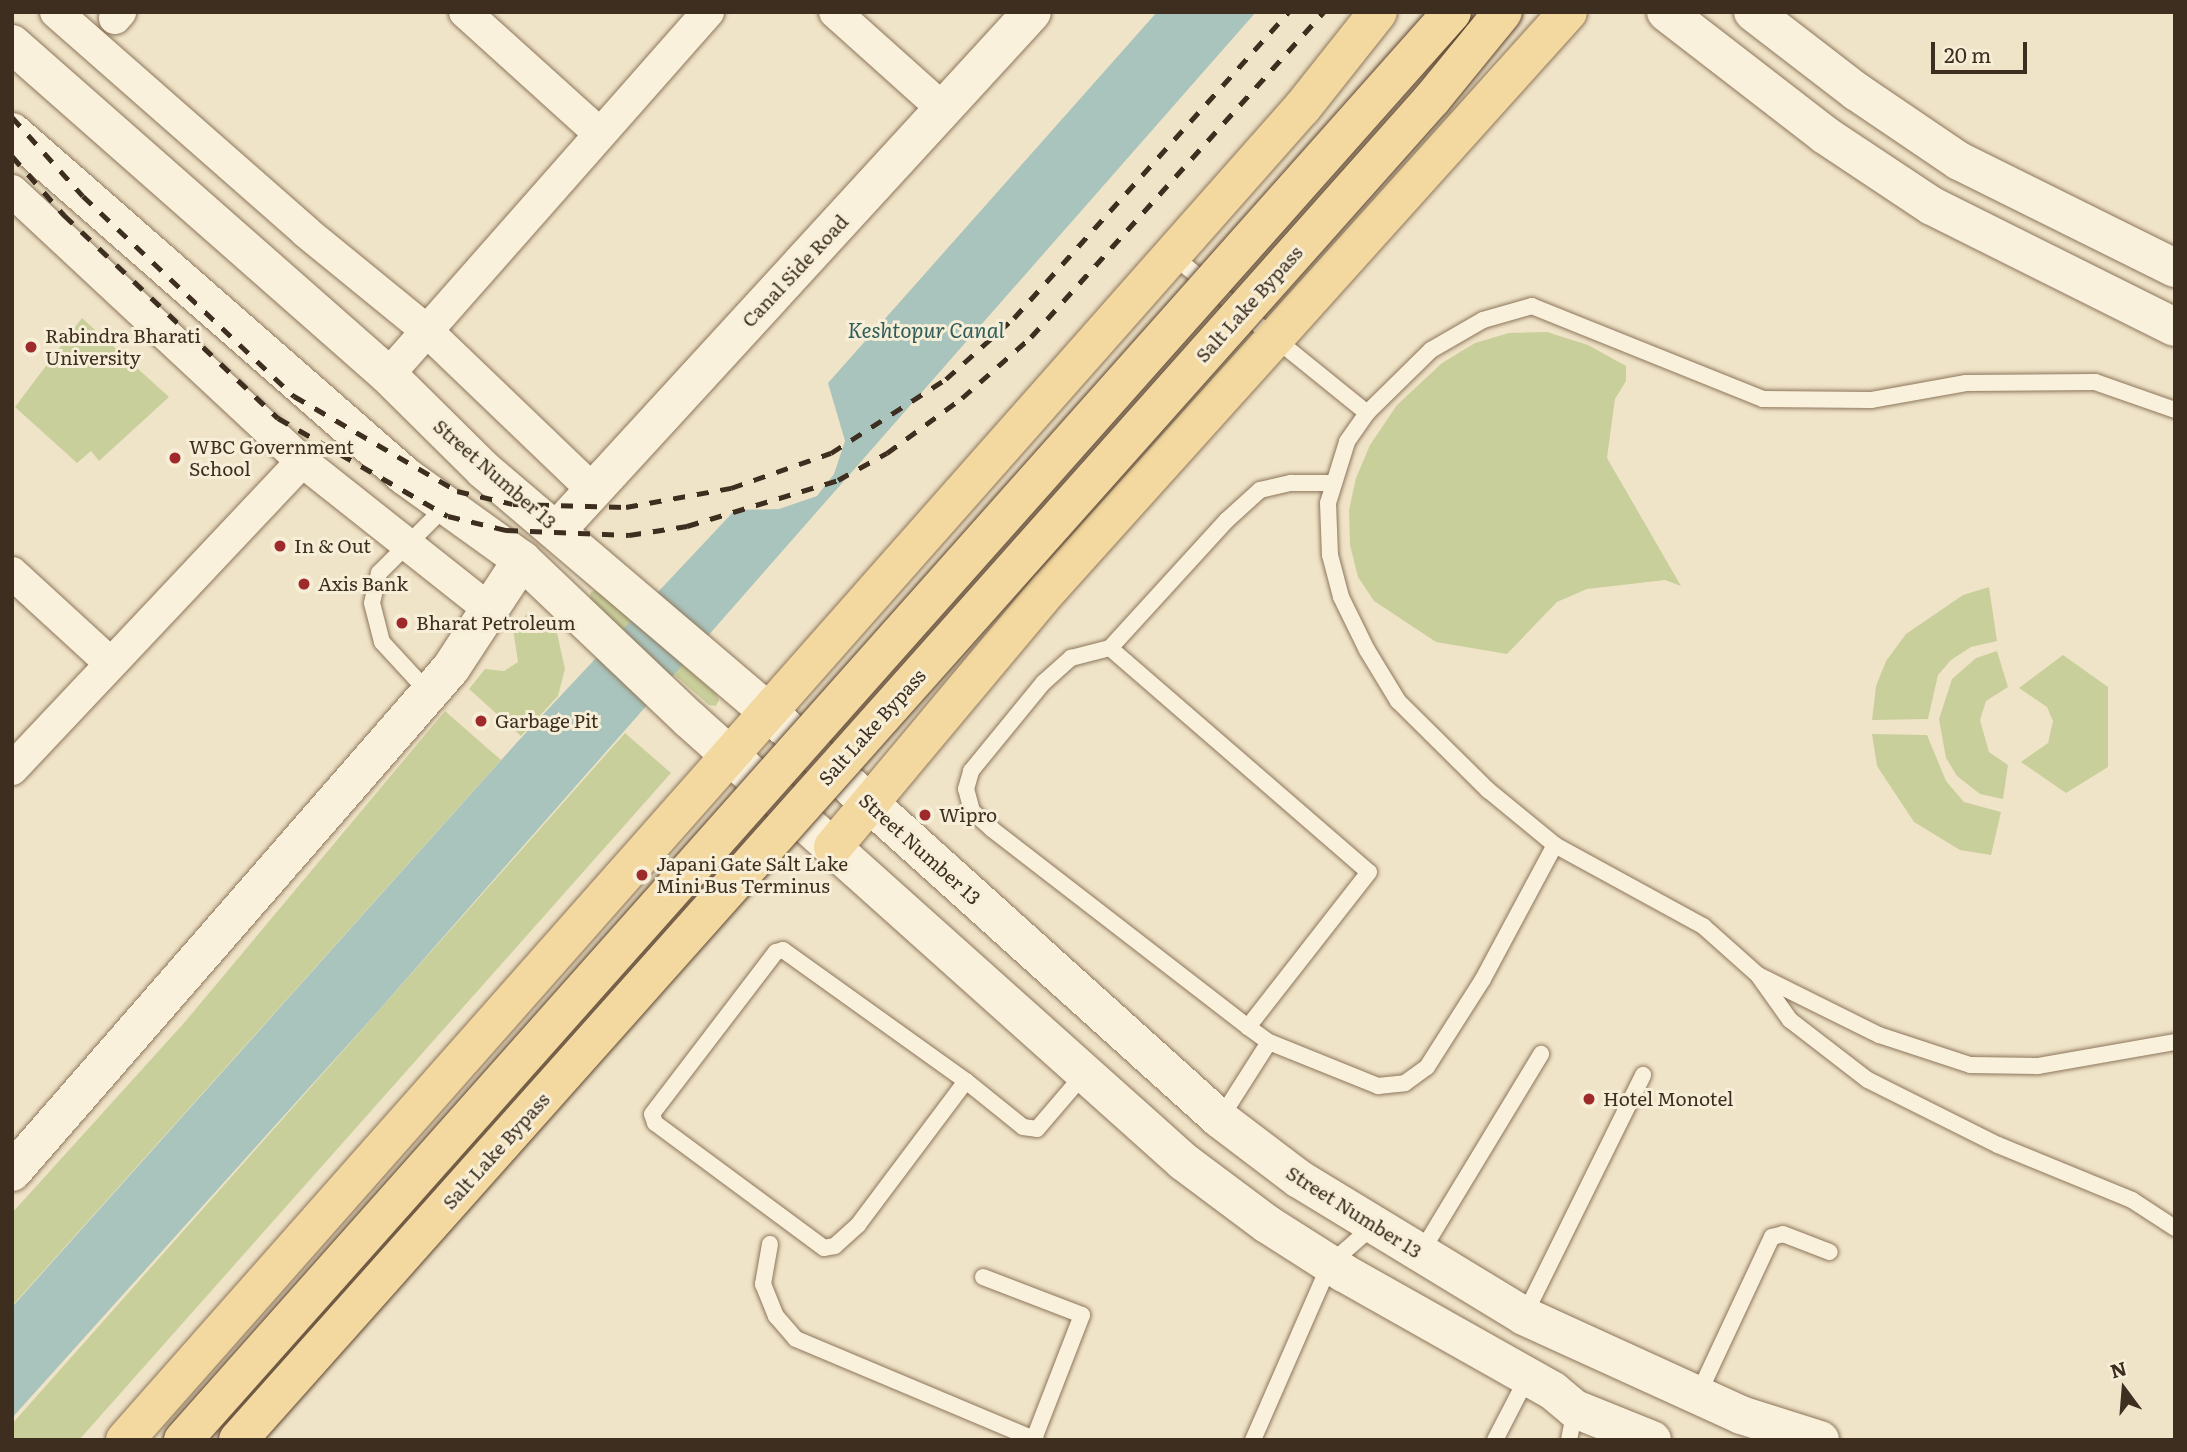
<!DOCTYPE html>
<style>
body{margin:0}
#map{position:relative;width:2187px;height:1452px;overflow:hidden;background:#f0e4c8;font-family:Literata,serif}
div>[style]{position:absolute}
.green>*{inset:0;background:#c9cf9b}
.water>*{inset:0;background:#a9c4bc}
.roads{filter:drop-shadow(0 0 2px #8d765c) drop-shadow(0 0 2px #8d765c)}
.lane>*{height:16px;margin:-8px;padding:0 8px;transform-origin:8px;border-radius:8px;background:#faf1dc}
.street>*{height:32px;margin:-16px;padding:0 16px;transform-origin:16px;border-radius:16px;background:#faf1dc}
.secondary>*{height:38px;margin:-19px;padding:0 19px;transform-origin:19px;border-radius:19px;background:#faf1dc}
.primary>*{height:38px;margin:-19px;padding:0 19px;transform-origin:19px;border-radius:19px;background:#f3d9a0}
.rail>*{height:5px;margin-top:-2.5px;transform-origin:0;background:repeating-linear-gradient(90deg,#3d2e20 0 12px,transparent 0 24px)}
.bridges{filter:drop-shadow(0 0 2px #5b4430) drop-shadow(0 0 2px #5b4430)}
.primary-bridge>*{height:38px;margin:-19px;padding:0 19px;transform-origin:19px;border-radius:19px;background:#f3d9a0}
.dots>*{width:19px;height:19px;translate:-50% -50%;box-sizing:border-box;border:4px solid #f7eed8;border-radius:50%}
span{translate:-50% -50%;white-space:nowrap;text-align:center;line-height:1.15;-webkit-text-stroke:6px #f7eed8;paint-order:stroke}
.street-label{font-size:19px;color:#3d2e20}
.poi-label{font-size:19px;color:#3d2e20}
.left{translate:0 -50%;text-align:left}
.water-label{font-size:21px;color:#2f5d5a;font-style:italic}
.frame{position:absolute;inset:0;border:14px solid #3d2e20;pointer-events:none}
.north{position:absolute;left:2089px;top:1354px;width:70px;height:70px;-webkit-text-stroke:5px #f7eed8;paint-order:stroke;rotate:344deg;font-size:19px;font-weight:700;line-height:28px;text-align:center;color:#3d2e20}
.north::after{content:'';display:block;margin:auto;width:24px;height:32px;background:#3d2e20;clip-path:polygon(50% 0,100% 100%,50% 72%,0 100%)}
.scale{position:absolute;left:1931px;top:42px;width:96px;height:32px;box-sizing:border-box;border:4px solid #3d2e20;border-top:0;padding-left:9px;font-size:21px;line-height:24px;white-space:nowrap;color:#3d2e20;-webkit-text-stroke:5px #f7eed8;paint-order:stroke}
</style>
<div id="map">
<div class="green">
<div style="clip-path:polygon(82px 318px,169px 397px,99px 461px,91px 451px,77px 463px,15px 407px)"></div>
<div style="clip-path:polygon(1547px 332px,1588px 345px,1626px 366px,1626px 381px,1615px 399px,1607px 458px,1681px 586px,1665px 580px,1587px 589px,1557px 602px,1507px 654px,1436px 642px,1374px 601px,1358px 577px,1350px 545px,1349px 510px,1356px 478px,1370px 445px,1397px 405px,1442px 363px,1475px 343px,1509px 333px)"></div>
<div style="clip-path:polygon(1989px 587px,1997px 641px,1971px 647px,1951px 660px,1938px 675px,1928px 719px,1872px 720px,1876px 686px,1886px 661px,1906px 634px,1963px 595px)"></div>
<div style="clip-path:polygon(598px 590px,715px 693px,719px 700px,716px 706px,709px 705px,589px 600px,591px 592px)"></div>
<div style="clip-path:polygon(527px 614px,557px 633px,565px 669px,558px 696px,521px 736px,469px 689px,485px 669px,504px 671px,518px 662px,513px 629px)"></div>
<div style="clip-path:polygon(1997px 651px,2008px 687px,1986px 701px,1980px 720px,1989px 752px,2008px 765px,2003px 799px,1980px 794px,1957px 776px,1946px 758px,1939px 719px,1952px 679px,1976px 658px)"></div>
<div style="clip-path:polygon(2063px 655px,2108px 687px,2108px 767px,2066px 793px,2021px 762px,2048px 743px,2053px 721px,2047px 707px,2019px 688px)"></div>
<div style="clip-path:polygon(445px 711px,501px 760px,12px 1306px,12px 1213px,184px 1023px)"></div>
<div style="clip-path:polygon(625px 733px,671px 773px,79px 1440px,12px 1440px,12px 1424px)"></div>
<div style="clip-path:polygon(1872px 734px,1927px 735px,1946px 781px,1964px 802px,2001px 812px,1991px 855px,1960px 850px,1914px 822px,1877px 766px)"></div>
</div>
<div class="water">
<div style="clip-path:polygon(1157px 12px,1256px 12px,380px 1009px,12px 1418px,12px 1307px,520px 739px,735px 510px,779px 509px,817px 496px,834px 474px,845px 441px,828px 383px)"></div>
</div>
<div class="roads">
<div class="lane">
<div style="left:1172px;top:255px;width:251px;rotate:39deg"></div>
<div style="left:2175px;top:410px;width:85px;rotate:-160.7deg"></div>
<div style="left:2095px;top:382px;width:129px;rotate:179.6deg"></div>
<div style="left:1966px;top:383px;width:97px;rotate:169.9deg"></div>
<div style="left:1871px;top:400px;width:108px;rotate:-179.5deg"></div>
<div style="left:1763px;top:399px;width:249px;rotate:-158.1deg"></div>
<div style="left:1532px;top:306px;width:51px;rotate:164.1deg"></div>
<div style="left:1483px;top:320px;width:60px;rotate:150deg"></div>
<div style="left:1431px;top:350px;width:90px;rotate:135.5deg"></div>
<div style="left:1367px;top:413px;width:35px;rotate:125deg"></div>
<div style="left:1347px;top:442px;width:64px;rotate:107.3deg"></div>
<div style="left:1328px;top:503px;width:52px;rotate:87.8deg"></div>
<div style="left:1330px;top:555px;width:43px;rotate:75.3deg"></div>
<div style="left:1341px;top:597px;width:59px;rotate:63.9deg"></div>
<div style="left:1367px;top:650px;width:60px;rotate:58.7deg"></div>
<div style="left:1398px;top:701px;width:127px;rotate:44.7deg"></div>
<div style="left:1488px;top:790px;width:87px;rotate:39.4deg"></div>
<div style="left:1555px;top:845px;width:169px;rotate:28.7deg"></div>
<div style="left:1703px;top:926px;width:74px;rotate:41.7deg"></div>
<div style="left:1758px;top:975px;width:55px;rotate:54.6deg"></div>
<div style="left:1790px;top:1020px;width:98px;rotate:37.6deg"></div>
<div style="left:1868px;top:1080px;width:145px;rotate:26.6deg"></div>
<div style="left:1998px;top:1145px;width:145px;rotate:22.3deg"></div>
<div style="left:2132px;top:1200px;width:51px;rotate:33.1deg"></div>
<div style="left:1110px;top:648px;width:342px;rotate:40.9deg"></div>
<div style="left:1369px;top:872px;width:197px;rotate:128deg"></div>
<div style="left:1248px;top:1027px;width:26px;rotate:36deg"></div>
<div style="left:429px;top:693px;width:69px;rotate:-132.7deg"></div>
<div style="left:382px;top:642px;width:40px;rotate:-104.4deg"></div>
<div style="left:372px;top:603px;width:31px;rotate:-77deg"></div>
<div style="left:379px;top:573px;width:95px;rotate:-45deg"></div>
<div style="left:1760px;top:976px;width:133px;rotate:26.4deg"></div>
<div style="left:1879px;top:1035px;width:96px;rotate:18.2deg"></div>
<div style="left:1970px;top:1065px;width:68px;rotate:0.8deg"></div>
<div style="left:2038px;top:1066px;width:139px;rotate:-9.9deg"></div>
<div style="left:1248px;top:1027px;width:324px;rotate:-142.3deg"></div>
<div style="left:992px;top:829px;width:27px;rotate:-138deg"></div>
<div style="left:972px;top:811px;width:23px;rotate:-105deg"></div>
<div style="left:966px;top:789px;width:19px;rotate:-74deg"></div>
<div style="left:971px;top:771px;width:114px;rotate:-50.7deg"></div>
<div style="left:1043px;top:683px;width:38px;rotate:-42deg"></div>
<div style="left:1071px;top:658px;width:40px;rotate:-14.4deg"></div>
<div style="left:1110px;top:648px;width:173px;rotate:-47.6deg"></div>
<div style="left:1227px;top:520px;width:45px;rotate:-42.3deg"></div>
<div style="left:1260px;top:490px;width:32px;rotate:-13deg"></div>
<div style="left:1291px;top:483px;width:40px"></div>
<div style="left:966px;top:1081px;width:180px;rotate:126.9deg"></div>
<div style="left:858px;top:1225px;width:31px;rotate:138deg"></div>
<div style="left:835px;top:1246px;width:11px;rotate:170deg"></div>
<div style="left:824px;top:1248px;width:210px;rotate:-143.5deg"></div>
<div style="left:655px;top:1123px;width:9px;rotate:-108deg"></div>
<div style="left:652px;top:1114px;width:204px;rotate:-52.6deg"></div>
<div style="left:776px;top:952px;width:7px;rotate:-16deg"></div>
<div style="left:783px;top:950px;width:225px;rotate:35.6deg"></div>
<div style="left:966px;top:1081px;width:73px;rotate:38.9deg"></div>
<div style="left:1023px;top:1127px;width:14px;rotate:8deg"></div>
<div style="left:1037px;top:1129px;width:74px;rotate:-49.4deg"></div>
<div style="left:1220px;top:1119px;width:91px;rotate:-57.5deg"></div>
<div style="left:1269px;top:1042px;width:118px;rotate:22deg"></div>
<div style="left:1378px;top:1086px;width:27px;rotate:-6deg"></div>
<div style="left:1405px;top:1083px;width:27px;rotate:-36deg"></div>
<div style="left:1427px;top:1067px;width:104px;rotate:-57.5deg"></div>
<div style="left:1483px;top:979px;width:152px;rotate:-61.8deg"></div>
<div style="left:770px;top:1244px;width:41px;rotate:99.9deg"></div>
<div style="left:763px;top:1284px;width:35px;rotate:68deg"></div>
<div style="left:776px;top:1316px;width:30px;rotate:49deg"></div>
<div style="left:796px;top:1339px;width:260px;rotate:22.8deg"></div>
<div style="left:1420px;top:1254px;width:234px;rotate:-58.8deg"></div>
<div style="left:983px;top:1277px;width:106px;rotate:21deg"></div>
<div style="left:1082px;top:1315px;width:133px;rotate:111.2deg"></div>
<div style="left:1524px;top:1316px;width:269px;rotate:-63.7deg"></div>
<div style="left:1697px;top:1397px;width:177px;rotate:-64.9deg"></div>
<div style="left:1772px;top:1237px;width:11px;rotate:-15deg"></div>
<div style="left:1783px;top:1234px;width:50px;rotate:21deg"></div>
<div style="left:1253px;top:1440px;width:192px;rotate:-66.4deg"></div>
<div style="left:1330px;top:1264px;width:57px;rotate:-41.5deg"></div>
<div style="left:1495px;top:1440px;width:70px;rotate:-62.7deg"></div>
<div style="left:1569px;top:1440px;width:32px;rotate:-79deg"></div>
</div>
<div class="street">
<div style="left:56px;top:12px;width:333px;rotate:41.3deg"></div>
<div style="left:306px;top:232px;width:155px;rotate:39.2deg"></div>
<div style="left:426px;top:330px;width:231px;rotate:43.8deg"></div>
<div style="left:465px;top:12px;width:181px;rotate:42.1deg"></div>
<div style="left:835px;top:12px;width:145px;rotate:41.9deg"></div>
<div style="left:115px;top:18px;width:8px;rotate:-50deg"></div>
<div style="left:12px;top:191px;width:396px;rotate:43deg"></div>
<div style="left:302px;top:461px;width:238px;rotate:38.4deg"></div>
<div style="left:388px;top:375px;width:484px;rotate:-48.6deg"></div>
<div style="left:12px;top:573px;width:132px;rotate:42.5deg"></div>
<div style="left:12px;top:769px;width:423px;rotate:-46.7deg"></div>
</div>
<div class="secondary">
<div style="left:1666px;top:12px;width:201px;rotate:37.7deg"></div>
<div style="left:1825px;top:135px;width:128px;rotate:33.6deg"></div>
<div style="left:1932px;top:206px;width:271px;rotate:26.5deg"></div>
<div style="left:1753px;top:12px;width:131px;rotate:37.6deg"></div>
<div style="left:1857px;top:92px;width:123px;rotate:34.1deg"></div>
<div style="left:1959px;top:161px;width:241px;rotate:26.4deg"></div>
<div style="left:12px;top:44px;width:501px;rotate:41.36deg"></div>
<div style="left:388px;top:375px;width:135px;rotate:44.7deg"></div>
<div style="left:484px;top:470px;width:372px;rotate:40.4deg"></div>
<div style="left:767px;top:711px;width:610px;rotate:42.01deg"></div>
<div style="left:1220px;top:1119px;width:99px;rotate:37.2deg"></div>
<div style="left:1299px;top:1179px;width:263px;rotate:31.3deg"></div>
<div style="left:1524px;top:1316px;width:239px;rotate:24.5deg"></div>
<div style="left:1741px;top:1415px;width:83px;rotate:17.6deg"></div>
<div style="left:12px;top:132px;width:522px;rotate:41.2deg"></div>
<div style="left:405px;top:476px;width:144px;rotate:35.7deg"></div>
<div style="left:522px;top:560px;width:231px;rotate:43.6deg"></div>
<div style="left:689px;top:719px;width:664px;rotate:41.83deg"></div>
<div style="left:1184px;top:1162px;width:104px;rotate:36.8deg"></div>
<div style="left:1267px;top:1224px;width:91px;rotate:32.5deg"></div>
<div style="left:1344px;top:1273px;width:239px;rotate:29.4deg"></div>
<div style="left:1552px;top:1390px;width:30px;rotate:40deg"></div>
<div style="left:1575px;top:1409px;width:83px;rotate:21.9deg"></div>
<div style="left:558px;top:529px;width:701px;rotate:-47.48deg"></div>
<div style="left:12px;top:1172px;width:668px;rotate:-48.94deg"></div>
<div style="left:451px;top:668px;width:129px;rotate:-56.7deg"></div>
</div>
<div class="primary">
<div style="left:833px;top:847px;width:336px;rotate:-50.1deg"></div>
<div style="left:1049px;top:589px;width:776px;rotate:-48.03deg"></div>
<div style="left:125px;top:1440px;width:1778px;rotate:-48.54deg"></div>
<div style="left:1302px;top:108px;width:122px;rotate:-51.6deg"></div>
</div>
</div>
<div class="rail">
<div style="left:12px;top:117px;width:106px;rotate:48.1deg"></div>
<div style="left:83px;top:196px;width:291px;rotate:43.5deg"></div>
<div style="left:294px;top:396px;width:189px;rotate:30.2deg"></div>
<div style="left:457px;top:491px;width:57px;rotate:13.1deg"></div>
<div style="left:513px;top:504px;width:113px;rotate:1.5deg"></div>
<div style="left:626px;top:507px;width:107px;rotate:-10.3deg"></div>
<div style="left:731px;top:488px;width:106px;rotate:-19.3deg"></div>
<div style="left:831px;top:453px;width:137px;rotate:-32.8deg"></div>
<div style="left:946px;top:379px;width:91px;rotate:-41.9deg"></div>
<div style="left:1014px;top:318px;width:411px;rotate:-48.1deg"></div>
<div style="left:12px;top:156px;width:79px;rotate:48.6deg"></div>
<div style="left:64px;top:215px;width:295px;rotate:43.5deg"></div>
<div style="left:278px;top:418px;width:196px;rotate:30deg"></div>
<div style="left:448px;top:516px;width:60px;rotate:13.6deg"></div>
<div style="left:506px;top:530px;width:123px;rotate:2.3deg"></div>
<div style="left:629px;top:535px;width:59px;rotate:-8.8deg"></div>
<div style="left:687px;top:526px;width:158px;rotate:-16.9deg"></div>
<div style="left:838px;top:480px;width:56px;rotate:-28.9deg"></div>
<div style="left:887px;top:453px;width:93px;rotate:-36.3deg"></div>
<div style="left:962px;top:398px;width:92px;rotate:-41.5deg"></div>
<div style="left:1031px;top:337px;width:438px;rotate:-48deg"></div>
</div>
<div class="bridges">
<div class="primary-bridge">
<div style="left:183px;top:1440px;width:1910px;rotate:-48.37deg"></div>
<div style="left:238px;top:1440px;width:1796px;rotate:-48.32deg"></div>
<div style="left:1432px;top:99px;width:112px;rotate:-50.8deg"></div>
</div>
</div>
<div class="dots">
<div style="left:31px;top:347px;background:#9e2a2b"></div>
<div style="left:175px;top:458px;background:#9e2a2b"></div>
<div style="left:280px;top:546px;background:#9e2a2b"></div>
<div style="left:304px;top:584px;background:#9e2a2b"></div>
<div style="left:402px;top:623px;background:#9e2a2b"></div>
<div style="left:481px;top:721px;background:#9e2a2b"></div>
<div style="left:925px;top:815px;background:#9e2a2b"></div>
<div style="left:642px;top:875px;background:#9e2a2b"></div>
<div style="left:1589px;top:1099px;background:#9e2a2b"></div>
</div>
<div class="street-label">
<span style="left:795px;top:271px;rotate:-47deg">Canal Side Road</span>
<span style="left:1249px;top:304px;rotate:-48deg">Salt Lake Bypass</span>
<span style="left:495px;top:474px;rotate:41deg">Street Number 13</span>
<span style="left:872px;top:727px;rotate:-48deg">Salt Lake Bypass</span>
<span style="left:920px;top:849px;rotate:42deg">Street Number 13</span>
<span style="left:496px;top:1151px;rotate:-48deg">Salt Lake Bypass</span>
<span style="left:1354px;top:1212px;rotate:32deg">Street Number 13</span>
</div>
<div class="poi-label">
<span class="left" style="left:45px;top:347px">Rabindra Bharati<br>University</span>
<span class="left" style="left:189px;top:458px">WBC Government<br>School</span>
<span class="left" style="left:294px;top:546px">In &amp; Out</span>
<span class="left" style="left:318px;top:584px">Axis Bank</span>
<span class="left" style="left:416px;top:623px">Bharat Petroleum</span>
<span class="left" style="left:495px;top:721px">Garbage Pit</span>
<span class="left" style="left:939px;top:815px">Wipro</span>
<span class="left" style="left:656px;top:875px">Japani Gate Salt Lake<br>Mini Bus Terminus</span>
<span class="left" style="left:1603px;top:1099px">Hotel Monotel</span>
</div>
<div class="water-label">
<span style="left:926px;top:329px">Keshtopur Canal</span>
</div>
<div class="frame"></div>
<div class="north">N</div>
<div class="scale">20 m</div>
</div>
